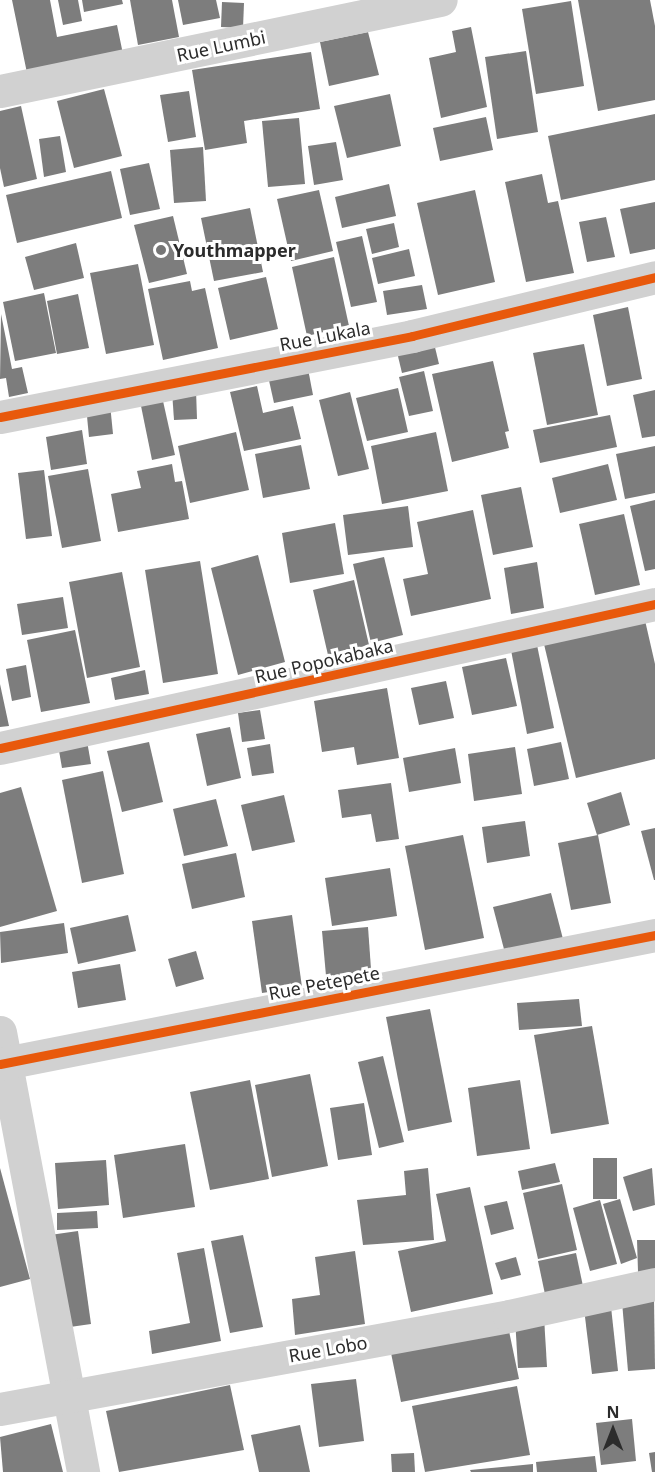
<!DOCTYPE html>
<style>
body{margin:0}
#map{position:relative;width:655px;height:1472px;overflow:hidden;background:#fff;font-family:"Noto Sans",sans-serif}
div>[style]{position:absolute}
.building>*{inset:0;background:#7d7d7d}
.street>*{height:33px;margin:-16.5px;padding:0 16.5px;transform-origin:16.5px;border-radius:16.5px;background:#d1d1d1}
.cycleway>*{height:9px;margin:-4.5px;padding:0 4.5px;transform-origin:4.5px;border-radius:4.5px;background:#e8590c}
.dots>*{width:16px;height:16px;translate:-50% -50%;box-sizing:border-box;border:3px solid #fff;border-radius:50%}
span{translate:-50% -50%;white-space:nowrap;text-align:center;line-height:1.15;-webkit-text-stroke:6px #fff;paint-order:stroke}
.street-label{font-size:18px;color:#2c2c2c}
.poi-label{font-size:18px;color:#2c2c2c;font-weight:700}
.left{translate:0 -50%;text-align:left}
.north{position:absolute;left:583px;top:1400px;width:60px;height:60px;-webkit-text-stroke:4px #fff;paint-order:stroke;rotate:0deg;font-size:16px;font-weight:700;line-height:24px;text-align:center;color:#2c2c2c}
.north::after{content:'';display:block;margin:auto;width:21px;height:27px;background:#2c2c2c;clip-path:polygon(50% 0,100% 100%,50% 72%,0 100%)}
</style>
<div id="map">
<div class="building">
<div style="clip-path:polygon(12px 0,50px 0,57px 37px,117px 25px,123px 54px,27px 73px)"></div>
<div style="clip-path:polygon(58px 0,78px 0,82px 21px,63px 25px)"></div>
<div style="clip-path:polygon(82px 0,122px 0,123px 4px,84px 12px)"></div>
<div style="clip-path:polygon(130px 0,172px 0,179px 37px,138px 45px)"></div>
<div style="clip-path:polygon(178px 0,216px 0,220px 18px,183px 25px)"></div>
<div style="clip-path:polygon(578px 0,650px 0,655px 26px,655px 100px,598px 111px)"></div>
<div style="clip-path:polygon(571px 1px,584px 86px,536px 94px,522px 9px)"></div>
<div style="clip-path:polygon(222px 2px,244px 3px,243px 28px,221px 27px)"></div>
<div style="clip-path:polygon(471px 27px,487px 107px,441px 118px,429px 58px,456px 52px,452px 31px)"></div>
<div style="clip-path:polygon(368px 32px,379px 75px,329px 86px,320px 42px)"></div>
<div style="clip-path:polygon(526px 51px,538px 132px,497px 139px,485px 57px)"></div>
<div style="clip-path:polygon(311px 52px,320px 109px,244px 121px,247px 143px,205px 150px,192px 70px)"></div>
<div style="clip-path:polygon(104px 89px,122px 156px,74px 168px,57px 101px)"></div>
<div style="clip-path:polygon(189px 91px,196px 137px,168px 142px,160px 95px)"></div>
<div style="clip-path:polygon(390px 94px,401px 146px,347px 158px,334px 106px)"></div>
<div style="clip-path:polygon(21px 106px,37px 179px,4px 187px,0 168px,0 111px)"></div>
<div style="clip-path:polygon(655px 114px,655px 180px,561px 200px,548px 136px)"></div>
<div style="clip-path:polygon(486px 117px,493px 150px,440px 161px,433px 128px)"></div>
<div style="clip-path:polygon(299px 118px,305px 184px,268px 187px,262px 121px)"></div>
<div style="clip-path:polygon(60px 136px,66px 172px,44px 177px,39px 139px)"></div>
<div style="clip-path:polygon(336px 142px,343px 180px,314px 185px,308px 146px)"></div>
<div style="clip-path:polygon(203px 147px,206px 201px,174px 203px,170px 150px)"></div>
<div style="clip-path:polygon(149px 163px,160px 209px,130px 215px,120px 169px)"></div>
<div style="clip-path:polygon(111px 171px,122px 218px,17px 243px,6px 195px)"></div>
<div style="clip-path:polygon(542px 174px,548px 203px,558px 201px,574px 273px,526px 282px,505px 182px)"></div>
<div style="clip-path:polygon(389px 184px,396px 216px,342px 228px,335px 197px)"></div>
<div style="clip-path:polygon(319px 190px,333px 251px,291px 261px,277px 199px)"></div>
<div style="clip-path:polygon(475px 190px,495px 282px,438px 295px,417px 203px)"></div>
<div style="clip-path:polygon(655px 202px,655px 249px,630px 254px,620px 209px)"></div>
<div style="clip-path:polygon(250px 208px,263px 272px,214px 281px,201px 218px)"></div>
<div style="clip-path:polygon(173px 216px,187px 274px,149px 283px,134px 225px)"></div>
<div style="clip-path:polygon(606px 217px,615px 257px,587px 262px,579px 222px)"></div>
<div style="clip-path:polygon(394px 223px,399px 247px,372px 254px,366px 229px)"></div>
<div style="clip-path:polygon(362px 236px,377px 302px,351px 307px,336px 242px)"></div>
<div style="clip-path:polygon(76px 243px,84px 278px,34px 290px,25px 257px)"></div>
<div style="clip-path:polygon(409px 249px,415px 276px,378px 284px,372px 258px)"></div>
<div style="clip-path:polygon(334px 257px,349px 326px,307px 336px,292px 267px)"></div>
<div style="clip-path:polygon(138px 264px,154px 345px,106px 354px,90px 273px)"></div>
<div style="clip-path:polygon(266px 277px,278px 329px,230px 340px,218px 288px)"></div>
<div style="clip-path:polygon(190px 281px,192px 291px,205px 288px,218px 348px,163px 360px,148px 289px)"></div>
<div style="clip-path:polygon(422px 285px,427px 309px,387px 315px,383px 291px)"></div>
<div style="clip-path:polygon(44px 293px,56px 353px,15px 361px,3px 302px)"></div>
<div style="clip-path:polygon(78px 294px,89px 348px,57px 354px,47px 301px)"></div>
<div style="clip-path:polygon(628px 307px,642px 379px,607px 386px,593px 315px)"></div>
<div style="clip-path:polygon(1px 314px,12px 369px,22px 367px,28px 393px,9px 397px,6px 378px,0 379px)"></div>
<div style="clip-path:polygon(433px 339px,439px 364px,402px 373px,396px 348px)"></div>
<div style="clip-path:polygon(584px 344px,598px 415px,547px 425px,533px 353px)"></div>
<div style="clip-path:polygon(493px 361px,509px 431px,505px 432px,509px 448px,452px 462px,432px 374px)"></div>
<div style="clip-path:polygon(308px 369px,313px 395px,274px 403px,268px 376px)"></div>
<div style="clip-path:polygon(424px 371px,433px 411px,409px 416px,399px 377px)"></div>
<div style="clip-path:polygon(257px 386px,263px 413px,293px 406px,301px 439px,244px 451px,230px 392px)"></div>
<div style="clip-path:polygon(398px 388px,408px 432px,367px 441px,356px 398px)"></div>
<div style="clip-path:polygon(196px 390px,197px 419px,174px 420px,172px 391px)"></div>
<div style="clip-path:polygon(655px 390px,655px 436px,642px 438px,633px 395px)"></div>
<div style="clip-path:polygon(350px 392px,369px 469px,338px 476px,319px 400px)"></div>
<div style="clip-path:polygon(163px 401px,175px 455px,152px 460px,141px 406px)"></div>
<div style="clip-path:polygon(110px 404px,113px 434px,89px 437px,86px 406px)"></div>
<div style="clip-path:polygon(610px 415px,617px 447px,540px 463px,533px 430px)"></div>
<div style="clip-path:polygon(82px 430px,87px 464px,51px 470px,46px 437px)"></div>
<div style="clip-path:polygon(236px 432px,249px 490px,190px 503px,178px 446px)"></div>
<div style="clip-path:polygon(436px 432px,448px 491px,382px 504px,371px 446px)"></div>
<div style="clip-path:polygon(301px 445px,310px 489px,263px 498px,255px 454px)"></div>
<div style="clip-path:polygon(655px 446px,655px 493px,625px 499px,616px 454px)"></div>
<div style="clip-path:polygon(172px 464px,175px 482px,182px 481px,189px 519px,118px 532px,111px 494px,141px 488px,137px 471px)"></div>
<div style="clip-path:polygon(608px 464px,617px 500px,560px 513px,552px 478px)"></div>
<div style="clip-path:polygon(88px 469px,101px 541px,62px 548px,48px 476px)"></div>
<div style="clip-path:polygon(44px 470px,52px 536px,26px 539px,18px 473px)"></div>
<div style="clip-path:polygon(521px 487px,533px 547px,493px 555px,481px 495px)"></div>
<div style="clip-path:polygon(655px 500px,655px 569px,645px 571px,630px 506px)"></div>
<div style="clip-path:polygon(408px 506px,413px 547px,348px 555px,343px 515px)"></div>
<div style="clip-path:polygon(473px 510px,491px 599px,411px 616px,403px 579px,428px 574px,417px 522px)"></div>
<div style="clip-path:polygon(624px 514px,640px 585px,595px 595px,579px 524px)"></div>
<div style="clip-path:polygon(335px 523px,344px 574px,290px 583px,282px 533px)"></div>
<div style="clip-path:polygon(258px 555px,285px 662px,238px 675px,211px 568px)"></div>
<div style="clip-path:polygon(384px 557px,403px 635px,371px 643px,353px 564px)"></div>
<div style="clip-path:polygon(200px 561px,218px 674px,163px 683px,145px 570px)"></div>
<div style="clip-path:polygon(537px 562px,544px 608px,511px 614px,504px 568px)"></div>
<div style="clip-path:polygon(122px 572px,140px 667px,87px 678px,69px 582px)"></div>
<div style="clip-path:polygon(354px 580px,369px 645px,328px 655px,313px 590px)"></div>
<div style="clip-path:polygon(63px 597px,68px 628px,22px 635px,17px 604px)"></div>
<div style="clip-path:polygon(644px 616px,655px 664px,655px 759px,576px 778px,543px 640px)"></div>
<div style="clip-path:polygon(75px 630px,90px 703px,41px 712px,27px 640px)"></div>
<div style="clip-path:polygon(537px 645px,554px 728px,527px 734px,511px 650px)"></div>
<div style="clip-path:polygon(506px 658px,517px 706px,472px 715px,462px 667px)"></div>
<div style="clip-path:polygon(26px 665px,31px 697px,12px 701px,6px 669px)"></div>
<div style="clip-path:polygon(145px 670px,149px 694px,115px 700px,111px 678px)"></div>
<div style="clip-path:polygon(446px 681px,454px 718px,419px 725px,411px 688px)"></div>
<div style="clip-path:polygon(0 684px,9px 726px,0 727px)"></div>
<div style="clip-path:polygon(387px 688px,399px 758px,357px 765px,354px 747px,322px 752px,314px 701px)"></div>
<div style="clip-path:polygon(260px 710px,265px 739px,242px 742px,238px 713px)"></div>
<div style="clip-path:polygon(230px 727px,241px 778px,207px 786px,196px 734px)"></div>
<div style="clip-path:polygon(87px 741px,91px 764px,62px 768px,58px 745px)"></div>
<div style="clip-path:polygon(149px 742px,163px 802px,122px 812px,107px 751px)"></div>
<div style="clip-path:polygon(561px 742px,569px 779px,534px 786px,527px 749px)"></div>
<div style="clip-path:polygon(270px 744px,274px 773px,252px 776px,247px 748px)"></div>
<div style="clip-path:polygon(515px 747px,522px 794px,474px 801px,468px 754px)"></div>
<div style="clip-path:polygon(455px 748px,461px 783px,409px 792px,403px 758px)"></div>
<div style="clip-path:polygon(103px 771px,124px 874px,82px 883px,62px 780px)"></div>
<div style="clip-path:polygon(391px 783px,399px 839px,376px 842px,371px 814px,342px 818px,338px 790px)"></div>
<div style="clip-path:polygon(21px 787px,57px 911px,0 927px,0 793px)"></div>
<div style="clip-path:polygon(621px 792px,630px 825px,597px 835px,587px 803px)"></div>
<div style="clip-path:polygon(284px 795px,295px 842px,252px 851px,241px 805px)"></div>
<div style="clip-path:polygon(216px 799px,228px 846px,184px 856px,173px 809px)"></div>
<div style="clip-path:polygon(525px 821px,530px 856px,487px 863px,482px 827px)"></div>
<div style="clip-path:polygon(655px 828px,655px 880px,654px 880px,641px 831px)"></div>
<div style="clip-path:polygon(463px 835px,484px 938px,425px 950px,405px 846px)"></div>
<div style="clip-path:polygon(598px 835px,611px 903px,571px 910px,558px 843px)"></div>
<div style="clip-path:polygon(236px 853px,245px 897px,192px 909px,182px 864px)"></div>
<div style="clip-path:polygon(390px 868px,397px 916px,332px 926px,325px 878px)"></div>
<div style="clip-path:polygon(551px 893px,563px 939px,505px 953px,493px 907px)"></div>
<div style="clip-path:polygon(128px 915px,136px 951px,78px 964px,70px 928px)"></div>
<div style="clip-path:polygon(292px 915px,302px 987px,262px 993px,252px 921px)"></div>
<div style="clip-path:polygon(64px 923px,68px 953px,1px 963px,0 932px)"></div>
<div style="clip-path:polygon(368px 927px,372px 983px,327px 987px,322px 931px)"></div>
<div style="clip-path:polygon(196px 951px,204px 979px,176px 987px,168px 959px)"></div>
<div style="clip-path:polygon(120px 964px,126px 1000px,78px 1008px,72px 972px)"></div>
<div style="clip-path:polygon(579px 999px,582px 1026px,519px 1030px,517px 1003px)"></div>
<div style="clip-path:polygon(430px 1009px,452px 1122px,408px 1131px,386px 1017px)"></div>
<div style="clip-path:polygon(592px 1026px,609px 1124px,551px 1134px,534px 1035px)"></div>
<div style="clip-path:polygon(383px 1056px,404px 1142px,379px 1148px,358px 1062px)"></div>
<div style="clip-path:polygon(310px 1074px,328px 1166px,272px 1177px,255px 1085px)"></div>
<div style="clip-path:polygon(250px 1080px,269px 1179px,210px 1190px,190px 1092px)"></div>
<div style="clip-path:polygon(520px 1080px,530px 1149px,477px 1156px,468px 1088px)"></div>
<div style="clip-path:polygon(364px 1103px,372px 1155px,338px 1160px,330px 1108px)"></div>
<div style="clip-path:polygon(185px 1144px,195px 1207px,123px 1218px,114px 1155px)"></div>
<div style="clip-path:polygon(593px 1158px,617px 1158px,617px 1199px,593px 1199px)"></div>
<div style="clip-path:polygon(106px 1160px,109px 1205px,58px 1209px,55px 1163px)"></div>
<div style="clip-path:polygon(555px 1163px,560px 1182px,522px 1190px,518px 1171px)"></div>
<div style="clip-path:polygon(0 1168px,30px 1279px,0 1287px)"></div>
<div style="clip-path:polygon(428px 1168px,434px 1240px,363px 1245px,357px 1200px,406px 1195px,404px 1171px)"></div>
<div style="clip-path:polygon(652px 1168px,655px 1205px,633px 1211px,623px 1177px)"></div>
<div style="clip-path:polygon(562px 1184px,577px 1250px,538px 1259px,523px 1193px)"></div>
<div style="clip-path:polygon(470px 1187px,493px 1294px,411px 1312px,398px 1251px,446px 1241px,436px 1194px)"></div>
<div style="clip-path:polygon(620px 1199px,637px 1258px,621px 1264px,603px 1204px)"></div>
<div style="clip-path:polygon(600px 1200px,617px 1264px,590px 1271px,573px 1208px)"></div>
<div style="clip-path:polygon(507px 1201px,514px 1229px,491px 1235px,484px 1206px)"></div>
<div style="clip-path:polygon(97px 1211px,98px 1228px,57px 1230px,57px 1213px)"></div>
<div style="clip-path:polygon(78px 1231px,91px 1324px,63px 1328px,50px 1235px)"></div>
<div style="clip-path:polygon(243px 1235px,263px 1327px,230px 1333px,211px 1241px)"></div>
<div style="clip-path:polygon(637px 1240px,655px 1240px,655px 1271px,638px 1272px)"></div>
<div style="clip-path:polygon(204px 1248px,221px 1341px,152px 1354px,149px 1331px,190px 1323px,177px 1253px)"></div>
<div style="clip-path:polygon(355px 1251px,365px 1324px,295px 1335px,292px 1299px,320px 1295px,315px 1257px)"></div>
<div style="clip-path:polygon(576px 1253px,584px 1291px,546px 1299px,538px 1261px)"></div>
<div style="clip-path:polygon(516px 1257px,521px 1275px,501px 1280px,495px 1263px)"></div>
<div style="clip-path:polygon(654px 1299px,655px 1369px,628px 1371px,622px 1302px)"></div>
<div style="clip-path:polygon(611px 1307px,618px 1371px,592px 1374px,584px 1309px)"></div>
<div style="clip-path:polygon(544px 1317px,547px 1367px,518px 1368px,515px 1319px)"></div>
<div style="clip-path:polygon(509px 1331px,519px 1379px,401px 1402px,391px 1353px)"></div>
<div style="clip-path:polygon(356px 1379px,364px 1441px,319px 1447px,311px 1384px)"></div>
<div style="clip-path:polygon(230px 1385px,244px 1450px,119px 1472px,106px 1411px)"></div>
<div style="clip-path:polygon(517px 1386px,530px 1455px,425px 1472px,412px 1406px)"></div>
<div style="clip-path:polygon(632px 1419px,636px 1461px,601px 1465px,596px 1423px)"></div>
<div style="clip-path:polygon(51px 1424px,63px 1472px,3px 1472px,0 1437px)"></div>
<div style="clip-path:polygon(300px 1425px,310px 1472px,259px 1472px,251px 1435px)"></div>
<div style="clip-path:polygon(655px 1452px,655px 1472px,652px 1472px,649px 1453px)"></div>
<div style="clip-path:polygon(414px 1453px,415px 1472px,392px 1472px,391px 1454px)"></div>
<div style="clip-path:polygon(595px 1456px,597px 1472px,537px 1472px,536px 1462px)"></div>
<div style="clip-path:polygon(533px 1464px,533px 1472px,471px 1472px,470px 1470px)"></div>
</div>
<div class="street">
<div style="left:0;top:91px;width:450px;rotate:-11.7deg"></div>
<div style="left:0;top:417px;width:420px;rotate:-11.1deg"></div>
<div style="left:412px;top:336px;width:250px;rotate:-13.6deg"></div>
<div style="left:0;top:748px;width:671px;rotate:-12.4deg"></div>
<div style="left:0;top:1032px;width:448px;rotate:79.3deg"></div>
<div style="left:0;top:1064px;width:668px;rotate:-11.14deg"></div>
<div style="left:0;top:1409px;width:517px;rotate:-10.35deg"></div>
<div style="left:509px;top:1316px;width:149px;rotate:-12.4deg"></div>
</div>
<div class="cycleway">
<div style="left:0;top:417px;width:420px;rotate:-11.1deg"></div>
<div style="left:412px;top:336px;width:250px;rotate:-13.6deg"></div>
<div style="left:0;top:748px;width:671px;rotate:-12.4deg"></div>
<div style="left:0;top:1064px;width:668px;rotate:-11.14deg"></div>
</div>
<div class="dots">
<div style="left:161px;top:250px;background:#767676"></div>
</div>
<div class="street-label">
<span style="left:221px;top:46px;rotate:-12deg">Rue Lumbi</span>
<span style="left:325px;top:336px;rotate:-11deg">Rue Lukala</span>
<span style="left:324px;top:661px;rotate:-13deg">Rue Popokabaka</span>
<span style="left:324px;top:983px;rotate:-11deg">Rue Petepete</span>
<span style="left:328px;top:1349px;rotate:-10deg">Rue Lobo</span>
</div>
<div class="poi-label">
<span class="left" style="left:173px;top:250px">Youthmapper</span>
</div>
<div class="north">N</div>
</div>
